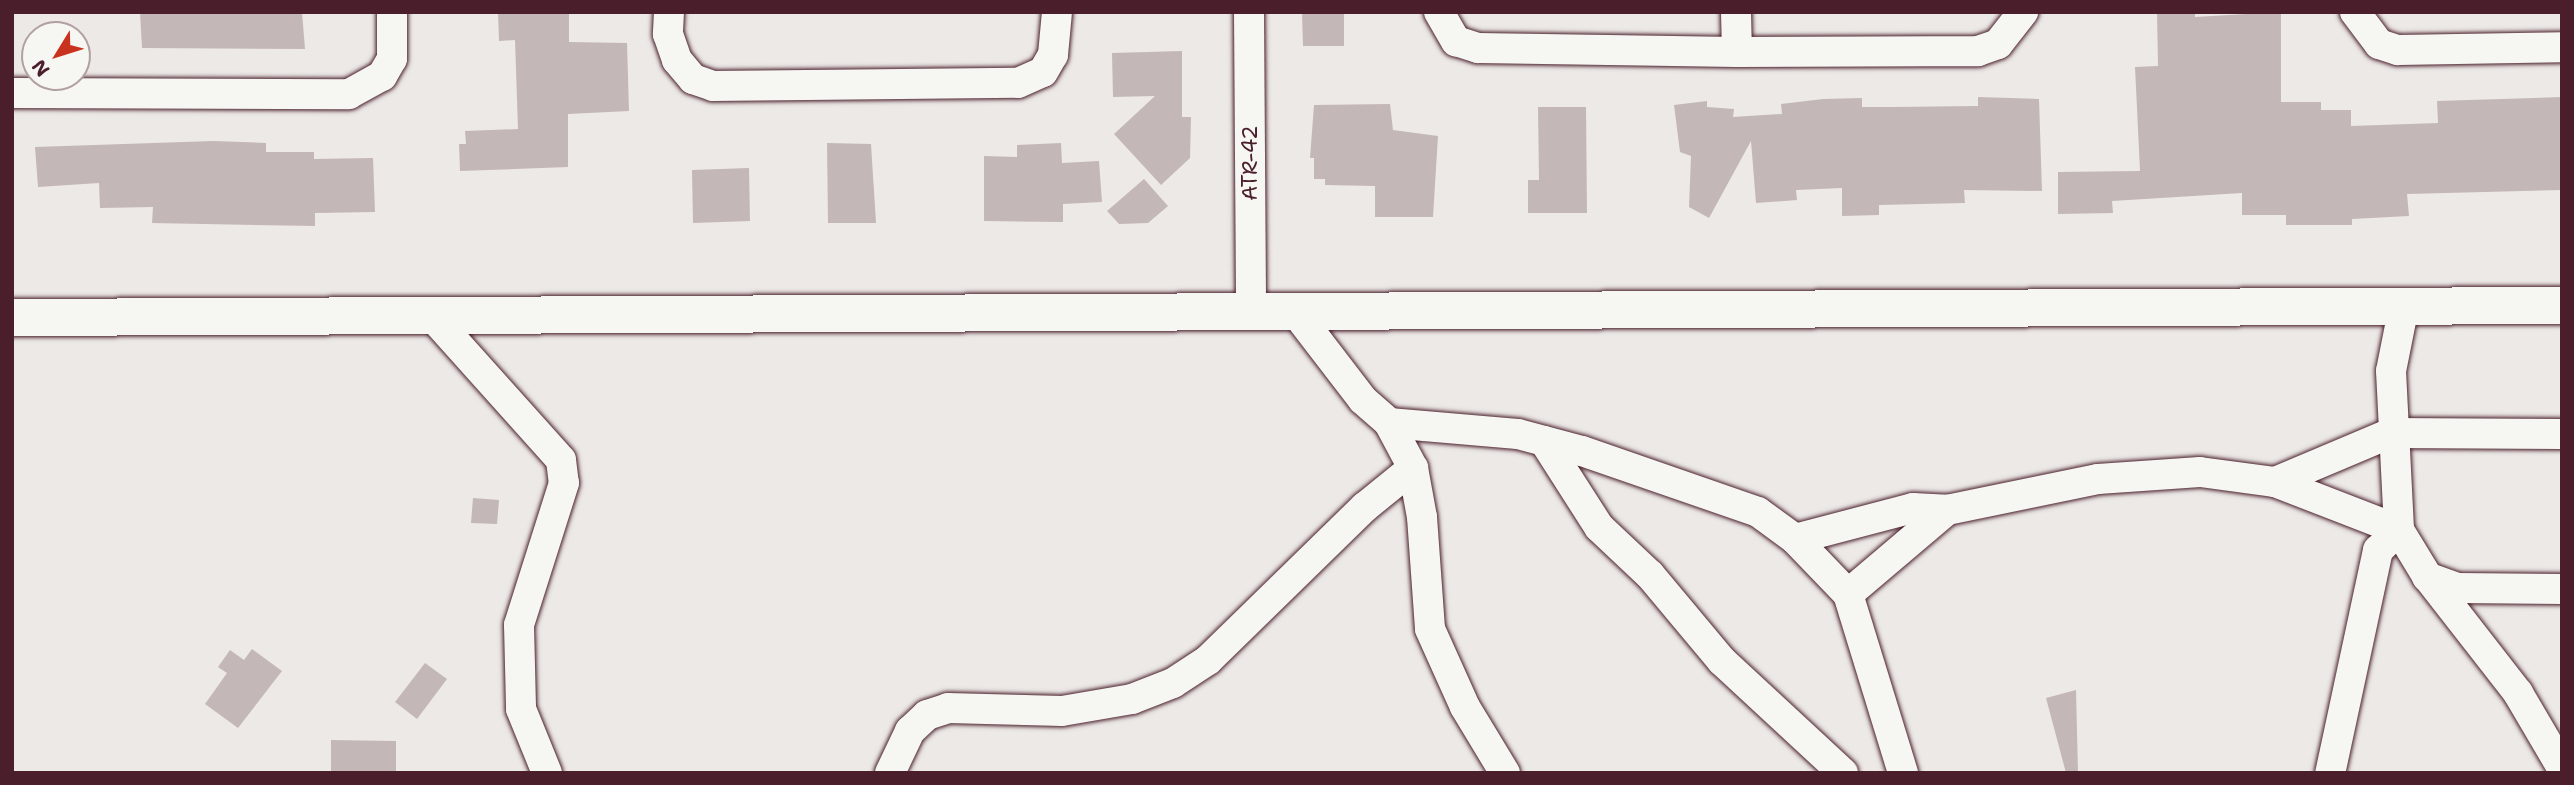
<!DOCTYPE html>
<style>
body{margin:0}
#map{position:relative;width:2574px;height:785px;overflow:hidden;background:#ece9e6;font-family:"Shantell Sans",sans-serif}
div>[style]{position:absolute}
.building>*{inset:0;background:#c4b7b7}
.roads{filter:drop-shadow(0 0 2px #4a1f2b) drop-shadow(0 0 2px #4a1f2b)}
.minor>*{height:30px;margin:-15px;padding:0 15px;transform-origin:15px;border-radius:15px;background:#f6f6f2}
.major>*{height:37px;margin:-18.5px;padding:0 18.5px;transform-origin:18.5px;border-radius:18.5px;background:#f6f6f2}
span{translate:-50% -50%;white-space:nowrap;text-align:center;line-height:1.15;-webkit-text-stroke:5px #f6f6f2;paint-order:stroke}
.street-label{font-size:21px;color:#4a1f2b}
.frame{position:absolute;inset:0;border:14px solid #4a1f2b;pointer-events:none}
.north{position:absolute;left:21px;top:21px;width:70px;height:70px;box-sizing:border-box;background:#f6f6f2;border:2px solid #b1a0a2;border-radius:50%;rotate:232deg;font-size:19px;font-weight:700;line-height:28px;text-align:center;color:#4a1f2b}
.north::after{content:'';display:block;margin:auto;width:24px;height:32px;background:#c8321e;clip-path:polygon(50% 0,100% 100%,50% 72%,0 100%)}
</style>
<div id="map">
<div class="building">
<div style="clip-path:polygon(140px 12px,302px 12px,305px 49px,142px 48px)"></div>
<div style="clip-path:polygon(498px 12px,569px 12px,569px 42px,627px 43px,629px 111px,568px 114px,568px 167px,460px 171px,459px 144px,466px 144px,465px 131px,518px 129px,515px 40px,499px 41px)"></div>
<div style="clip-path:polygon(1302px 12px,1344px 12px,1344px 46px,1303px 46px)"></div>
<div style="clip-path:polygon(2157px 12px,2195px 12px,2195px 17px,2281px 12px,2281px 102px,2321px 102px,2321px 110px,2351px 110px,2351px 126px,2438px 123px,2437px 101px,2562px 97px,2562px 190px,2407px 194px,2409px 216px,2352px 219px,2352px 225px,2286px 225px,2286px 215px,2242px 215px,2242px 193px,2112px 201px,2113px 213px,2058px 214px,2058px 172px,2140px 171px,2135px 67px,2158px 66px)"></div>
<div style="clip-path:polygon(1182px 51px,1182px 117px,1191px 117px,1190px 158px,1161px 185px,1114px 134px,1155px 96px,1113px 97px,1112px 53px)"></div>
<div style="clip-path:polygon(1978px 97px,2039px 99px,2042px 191px,1964px 190px,1965px 203px,1879px 205px,1879px 215px,1842px 216px,1842px 188px,1796px 190px,1797px 200px,1756px 203px,1751px 141px,1709px 218px,1689px 207px,1691px 156px,1680px 152px,1674px 105px,1707px 101px,1707px 107px,1734px 109px,1733px 117px,1782px 114px,1781px 104px,1823px 99px,1862px 98px,1862px 107px,1893px 107px,1978px 106px)"></div>
<div style="clip-path:polygon(1390px 104px,1393px 130px,1438px 136px,1433px 217px,1375px 217px,1375px 186px,1325px 185px,1325px 179px,1314px 179px,1314px 158px,1310px 158px,1314px 105px)"></div>
<div style="clip-path:polygon(1538px 107px,1586px 107px,1587px 213px,1528px 213px,1528px 180px,1539px 180px)"></div>
<div style="clip-path:polygon(213px 141px,266px 143px,266px 152px,314px 152px,314px 159px,373px 158px,375px 212px,315px 213px,315px 226px,152px 223px,153px 207px,100px 208px,99px 183px,38px 187px,35px 147px)"></div>
<div style="clip-path:polygon(827px 143px,871px 144px,876px 223px,828px 223px)"></div>
<div style="clip-path:polygon(1061px 143px,1062px 163px,1099px 161px,1102px 202px,1063px 204px,1063px 222px,984px 221px,984px 156px,1017px 157px,1017px 145px)"></div>
<div style="clip-path:polygon(749px 168px,750px 221px,693px 223px,692px 170px)"></div>
<div style="clip-path:polygon(1144px 179px,1168px 206px,1148px 223px,1119px 224px,1107px 211px)"></div>
<div style="clip-path:polygon(473px 498px,499px 500px,497px 524px,471px 523px)"></div>
<div style="clip-path:polygon(252px 649px,282px 671px,238px 728px,205px 704px,227px 673px,218px 667px,230px 650px,244px 660px)"></div>
<div style="clip-path:polygon(425px 663px,447px 679px,417px 719px,395px 702px)"></div>
<div style="clip-path:polygon(2076px 690px,2078px 773px,2066px 773px,2046px 698px)"></div>
<div style="clip-path:polygon(331px 740px,396px 741px,396px 773px,331px 773px)"></div>
</div>
<div class="roads">
<div class="minor">
<div style="left:669px;top:12px;width:22px;rotate:93deg"></div>
<div style="left:668px;top:34px;width:28px;rotate:71deg"></div>
<div style="left:677px;top:60px;width:25px;rotate:50deg"></div>
<div style="left:693px;top:79px;width:21px;rotate:19deg"></div>
<div style="left:713px;top:86px;width:305px;rotate:-0.6deg"></div>
<div style="left:1018px;top:83px;width:27px;rotate:-24deg"></div>
<div style="left:1043px;top:72px;width:20px;rotate:-60deg"></div>
<div style="left:1053px;top:55px;width:43px;rotate:-84.7deg"></div>
<div style="left:1249px;top:12px;width:302px;rotate:89.6deg"></div>
<div style="left:1439px;top:12px;width:34px;rotate:60deg"></div>
<div style="left:1456px;top:41px;width:23px;rotate:18deg"></div>
<div style="left:1478px;top:48px;width:259px;rotate:0.9deg"></div>
<div style="left:1737px;top:52px;width:241px;rotate:-0.2deg"></div>
<div style="left:1978px;top:51px;width:21px;rotate:-19deg"></div>
<div style="left:1998px;top:44px;width:41px;rotate:-52deg"></div>
<div style="left:1736px;top:12px;width:40px;rotate:88.6deg"></div>
<div style="left:2355px;top:12px;width:40px;rotate:53deg"></div>
<div style="left:2379px;top:44px;width:20px;rotate:18deg"></div>
<div style="left:2398px;top:50px;width:164px;rotate:-1deg"></div>
<div style="left:12px;top:93px;width:337px;rotate:0.2deg"></div>
<div style="left:349px;top:94px;width:38px;rotate:-29deg"></div>
<div style="left:382px;top:76px;width:20px;rotate:-60deg"></div>
<div style="left:392px;top:59px;width:47px;rotate:-90deg"></div>
<div style="left:2404px;top:306px;width:66px;rotate:101.3deg"></div>
<div style="left:2391px;top:371px;width:159px;rotate:87.1deg"></div>
<div style="left:2399px;top:530px;width:54px;rotate:58.7deg"></div>
<div style="left:2427px;top:576px;width:148px;rotate:52.1deg"></div>
<div style="left:2518px;top:693px;width:87px;rotate:59.6deg"></div>
<div style="left:1297px;top:314px;width:108px;rotate:52.5deg"></div>
<div style="left:1363px;top:400px;width:35px;rotate:41deg"></div>
<div style="left:1389px;top:423px;width:129px;rotate:4.9deg"></div>
<div style="left:1518px;top:434px;width:66px;rotate:14.9deg"></div>
<div style="left:1582px;top:451px;width:186px;rotate:19.1deg"></div>
<div style="left:1758px;top:512px;width:46px;rotate:36.1deg"></div>
<div style="left:1795px;top:539px;width:76px;rotate:46.1deg"></div>
<div style="left:1848px;top:594px;width:187px;rotate:72.9deg"></div>
<div style="left:432px;top:316px;width:193px;rotate:48.1deg"></div>
<div style="left:561px;top:460px;width:23px;rotate:83deg"></div>
<div style="left:564px;top:483px;width:149px;rotate:107.6deg"></div>
<div style="left:519px;top:625px;width:84px;rotate:88.6deg"></div>
<div style="left:521px;top:709px;width:69px;rotate:67.9deg"></div>
<div style="left:1389px;top:423px;width:51px;rotate:61.9deg"></div>
<div style="left:1413px;top:468px;width:50px;rotate:79.6deg"></div>
<div style="left:1422px;top:517px;width:112px;rotate:85.9deg"></div>
<div style="left:1430px;top:629px;width:85px;rotate:65.8deg"></div>
<div style="left:1465px;top:707px;width:77px;rotate:58.8deg"></div>
<div style="left:1544px;top:441px;width:102px;rotate:57.4deg"></div>
<div style="left:1599px;top:527px;width:70px;rotate:43.3deg"></div>
<div style="left:1650px;top:575px;width:112px;rotate:50.1deg"></div>
<div style="left:1722px;top:661px;width:165px;rotate:42.8deg"></div>
<div style="left:2275px;top:482px;width:126px;rotate:-22.9deg"></div>
<div style="left:2391px;top:433px;width:171px;rotate:0.3deg"></div>
<div style="left:1795px;top:539px;width:122px;rotate:-14.7deg"></div>
<div style="left:1913px;top:508px;width:34px;rotate:3deg"></div>
<div style="left:1947px;top:510px;width:154px;rotate:-11.6deg"></div>
<div style="left:2098px;top:479px;width:102px;rotate:-3.9deg"></div>
<div style="left:2200px;top:472px;width:76px;rotate:7.6deg"></div>
<div style="left:2275px;top:482px;width:133px;rotate:21.2deg"></div>
<div style="left:2399px;top:530px;width:29px;rotate:136deg"></div>
<div style="left:2378px;top:550px;width:228px;rotate:102.1deg"></div>
<div style="left:2427px;top:577px;width:32px;rotate:20deg"></div>
<div style="left:2457px;top:588px;width:105px;rotate:0.5deg"></div>
<div style="left:1848px;top:594px;width:130px;rotate:-40.3deg"></div>
<div style="left:890px;top:773px;width:47px;rotate:-64.5deg"></div>
<div style="left:910px;top:731px;width:23px;rotate:-43deg"></div>
<div style="left:927px;top:715px;width:22px;rotate:-18deg"></div>
<div style="left:948px;top:708px;width:114px;rotate:1.5deg"></div>
<div style="left:1062px;top:711px;width:71px;rotate:-9.7deg"></div>
<div style="left:1132px;top:699px;width:44px;rotate:-21.3deg"></div>
<div style="left:1173px;top:683px;width:42px;rotate:-33.3deg"></div>
<div style="left:1208px;top:660px;width:219px;rotate:-44.3deg"></div>
<div style="left:1365px;top:507px;width:62px;rotate:-39.1deg"></div>
</div>
<div class="major">
<div style="left:12px;top:317px;width:2550px;rotate:-0.27deg"></div>
</div>
</div>
<div class="street-label">
<span style="left:1250px;top:163px;rotate:-90deg">ATR-42</span>
</div>
<div class="frame"></div>
<div class="north">N</div>
</div>
